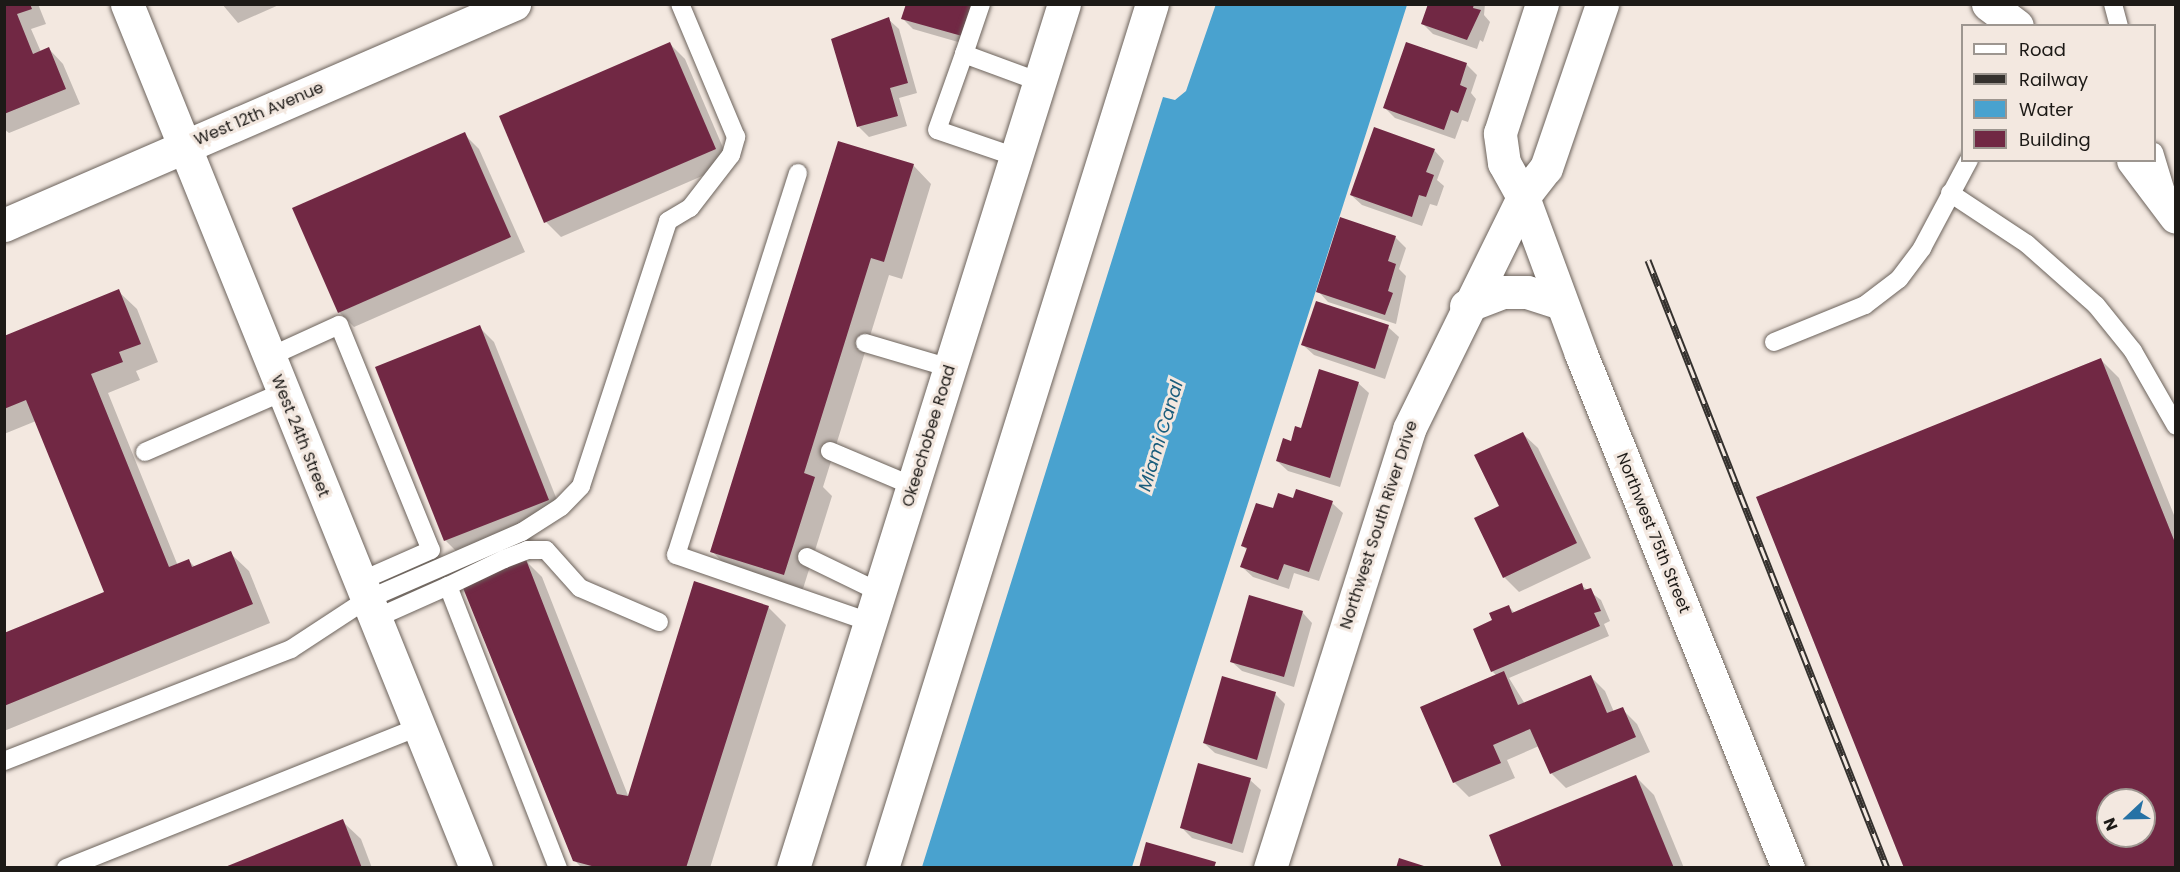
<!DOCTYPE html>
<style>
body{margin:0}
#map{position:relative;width:2180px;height:872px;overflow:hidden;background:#f3e8e0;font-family:Poppins,sans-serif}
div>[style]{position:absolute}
.water>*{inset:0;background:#49a2cf}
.shadow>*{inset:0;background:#0003}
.building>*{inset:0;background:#712844}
.roads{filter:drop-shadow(0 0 2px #6c635c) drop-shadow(0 0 2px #6c635c)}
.lane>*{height:18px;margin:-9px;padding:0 9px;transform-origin:9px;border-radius:9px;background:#fff}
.street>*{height:33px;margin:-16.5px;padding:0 16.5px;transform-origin:16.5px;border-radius:16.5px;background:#fff}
.secondary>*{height:33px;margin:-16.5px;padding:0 16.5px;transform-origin:16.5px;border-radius:16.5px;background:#fff}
.highway>*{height:33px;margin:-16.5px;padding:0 16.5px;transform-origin:16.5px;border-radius:16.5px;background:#fff}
.rail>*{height:7px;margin-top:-3.5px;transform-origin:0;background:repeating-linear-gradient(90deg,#f3e8e0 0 14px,#35312e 0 28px);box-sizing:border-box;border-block:2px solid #35312e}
span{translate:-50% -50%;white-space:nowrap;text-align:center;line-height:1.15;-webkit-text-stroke:6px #f3e8e0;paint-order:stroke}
.street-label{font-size:16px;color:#1d1a17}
.water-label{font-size:18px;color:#1a5d7c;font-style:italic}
.frame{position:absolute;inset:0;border:6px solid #1d1a17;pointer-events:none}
.legend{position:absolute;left:1961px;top:24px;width:195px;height:138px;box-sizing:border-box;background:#f3e8e0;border:2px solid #9d9690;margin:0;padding:8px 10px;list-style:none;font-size:18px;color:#1d1a17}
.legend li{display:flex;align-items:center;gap:12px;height:30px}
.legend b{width:30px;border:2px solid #9d9690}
.north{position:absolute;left:2096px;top:788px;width:60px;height:60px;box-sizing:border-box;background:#f3e8e0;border:2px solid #9d9690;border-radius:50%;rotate:248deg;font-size:16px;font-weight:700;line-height:24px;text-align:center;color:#1d1a17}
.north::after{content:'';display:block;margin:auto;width:21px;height:27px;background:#2672a5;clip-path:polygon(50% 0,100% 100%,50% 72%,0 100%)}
</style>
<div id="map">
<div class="water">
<div style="clip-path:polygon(1216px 4px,1407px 5px,1132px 867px,922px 867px,1163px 97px,1175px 100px,1186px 91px)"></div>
</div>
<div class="shadow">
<div style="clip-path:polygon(4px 4px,38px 4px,46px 24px,31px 29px,41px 52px,49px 49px,63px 64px,80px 104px,9px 133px,4px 129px)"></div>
<div style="clip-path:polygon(222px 4px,281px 4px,238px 23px)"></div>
<div style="clip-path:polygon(985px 4px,972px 46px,913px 29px,903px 19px)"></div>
<div style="clip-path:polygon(1429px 4px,1485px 4px,1484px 15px,1490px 22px,1483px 42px,1480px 40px,1477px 49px,1433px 34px,1423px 24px)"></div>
<div style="clip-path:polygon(888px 19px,899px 29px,917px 93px,899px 98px,907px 126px,869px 137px,859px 127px,833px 40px)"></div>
<div style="clip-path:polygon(670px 44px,685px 59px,730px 164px,561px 237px,546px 222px)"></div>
<div style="clip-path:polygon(1466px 64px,1477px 75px,1471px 93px,1476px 99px,1468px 122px,1462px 120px,1455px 139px,1395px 118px,1385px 108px)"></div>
<div style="clip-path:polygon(464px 134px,479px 149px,525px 252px,354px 327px,339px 312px)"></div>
<div style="clip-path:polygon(1434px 150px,1444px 161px,1437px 180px,1444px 186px,1437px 206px,1430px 204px,1422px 226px,1362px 205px,1351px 195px)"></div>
<div style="clip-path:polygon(913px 165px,931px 184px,902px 279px,889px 275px,823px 487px,832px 496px,802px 592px,730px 570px,712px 551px)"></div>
<div style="clip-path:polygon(1395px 237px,1406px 248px,1399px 269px,1406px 276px,1396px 324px,1328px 302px,1318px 291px)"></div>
<div style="clip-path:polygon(118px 291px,137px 309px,158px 362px,136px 371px,140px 380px,108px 393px,178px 566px,189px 561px,195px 567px,230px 553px,249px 571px,270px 623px,4px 731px,4px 634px,106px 593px,36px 421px,4px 434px,4px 337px)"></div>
<div style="clip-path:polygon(479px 327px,494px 342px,563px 515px,460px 555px,445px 540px)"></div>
<div style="clip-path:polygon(1388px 327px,1399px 337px,1385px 379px,1314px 355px,1303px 345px)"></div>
<div style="clip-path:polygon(evenodd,2101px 360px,2119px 378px,2176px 520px,2176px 868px,1905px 868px,2101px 360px,2108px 800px,2144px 800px,2144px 836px,2108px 836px,2108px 800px)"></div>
<div style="clip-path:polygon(1358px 383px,1369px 393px,1340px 487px,1288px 471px,1277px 461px,1302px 429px)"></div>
<div style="clip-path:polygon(1523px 434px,1538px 448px,1591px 558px,1519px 592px,1504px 577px,1501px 507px)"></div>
<div style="clip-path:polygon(1294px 500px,1332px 503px,1343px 513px,1319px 581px,1294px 573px,1289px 589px,1253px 577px,1242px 567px,1248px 551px,1243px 546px,1274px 510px)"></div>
<div style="clip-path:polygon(524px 559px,542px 577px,629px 798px,768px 607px,786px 625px,710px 868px,582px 868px,574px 860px)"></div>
<div style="clip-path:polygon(1581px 585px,1601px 600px,1610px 621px,1604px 624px,1609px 636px,1509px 678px,1525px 704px,1591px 677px,1605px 691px,1614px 712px,1622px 709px,1637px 724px,1650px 752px,1566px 788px,1551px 773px,1539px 746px,1507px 760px,1515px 778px,1469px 797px,1454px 782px,1497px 676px,1492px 671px,1494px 621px,1509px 607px,1515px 613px)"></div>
<div style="clip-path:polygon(1302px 612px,1312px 623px,1294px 687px,1242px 671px,1231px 661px)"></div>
<div style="clip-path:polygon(1275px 694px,1285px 704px,1267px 769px,1215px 753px,1204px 743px)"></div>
<div style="clip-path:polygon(1636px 777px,1654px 795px,1684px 868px,1504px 868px)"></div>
<div style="clip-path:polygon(1250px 780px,1261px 790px,1243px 853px,1192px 838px,1182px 828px)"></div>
<div style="clip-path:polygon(342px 821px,361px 839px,372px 868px,228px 868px)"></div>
</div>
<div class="building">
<div style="clip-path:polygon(4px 4px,30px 4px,32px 9px,17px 14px,33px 54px,49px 47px,66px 89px,4px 114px)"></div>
<div style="clip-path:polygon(906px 4px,972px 4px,962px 36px,901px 19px)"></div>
<div style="clip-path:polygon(1428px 4px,1474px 4px,1473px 8px,1481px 10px,1467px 40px,1421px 24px)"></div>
<div style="clip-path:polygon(889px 17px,908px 83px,890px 88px,898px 116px,857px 127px,831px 39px)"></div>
<div style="clip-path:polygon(670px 42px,716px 149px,544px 223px,499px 116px)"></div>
<div style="clip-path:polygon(1406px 42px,1467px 63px,1460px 85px,1467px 88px,1458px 113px,1451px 110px,1444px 130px,1383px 108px)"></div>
<div style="clip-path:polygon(1374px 127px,1435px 149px,1426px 172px,1434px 175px,1426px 197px,1419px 195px,1412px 217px,1350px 195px)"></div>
<div style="clip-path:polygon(465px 132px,511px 237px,338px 313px,292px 208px)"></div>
<div style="clip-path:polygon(838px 141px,914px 164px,884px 262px,871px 258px,804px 473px,815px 477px,784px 575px,710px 552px)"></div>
<div style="clip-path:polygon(1340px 217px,1396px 236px,1388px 261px,1396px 264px,1388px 291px,1393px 293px,1385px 315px,1316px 292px)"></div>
<div style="clip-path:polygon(119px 289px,141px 344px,119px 352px,123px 362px,91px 374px,169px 567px,189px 559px,192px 567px,231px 551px,253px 604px,4px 706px,4px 633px,104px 592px,26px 400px,4px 409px,4px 336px)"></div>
<div style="clip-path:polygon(1316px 301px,1389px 325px,1375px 369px,1301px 345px)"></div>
<div style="clip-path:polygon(480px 325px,549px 500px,444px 541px,375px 367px)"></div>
<div style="clip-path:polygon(evenodd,2101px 358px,2176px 545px,2176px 868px,1904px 868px,1756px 497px,2101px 358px,2108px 800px,2144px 800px,2144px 836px,2108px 836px,2108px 800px)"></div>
<div style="clip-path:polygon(1319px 369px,1359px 382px,1330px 478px,1276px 461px,1283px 438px,1291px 441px,1295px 426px,1301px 428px)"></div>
<div style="clip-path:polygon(1523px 432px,1577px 543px,1503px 578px,1474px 518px,1499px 506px,1474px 455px)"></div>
<div style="clip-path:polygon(1296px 489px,1333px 501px,1309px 572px,1284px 564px,1278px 580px,1240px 567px,1247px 548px,1241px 546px,1256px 503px,1273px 508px,1278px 493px,1293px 498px)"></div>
<div style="clip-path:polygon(525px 557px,617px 794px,628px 796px,694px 581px,769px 606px,686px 868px,599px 868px,573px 861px,461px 583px)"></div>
<div style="clip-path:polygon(1582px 583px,1584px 590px,1591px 588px,1601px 611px,1594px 613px,1600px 626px,1491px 672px,1473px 629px,1492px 620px,1489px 613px,1509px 605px,1512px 613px)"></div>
<div style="clip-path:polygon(1249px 595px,1303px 611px,1284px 677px,1230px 662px)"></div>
<div style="clip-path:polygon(1504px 671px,1518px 705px,1591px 675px,1607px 713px,1623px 707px,1636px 737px,1550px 774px,1530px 729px,1493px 745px,1501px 763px,1453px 783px,1420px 707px)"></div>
<div style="clip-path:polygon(1222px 676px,1276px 692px,1257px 760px,1203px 743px)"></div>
<div style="clip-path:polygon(1198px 763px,1251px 778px,1232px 844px,1180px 828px)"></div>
<div style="clip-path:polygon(1636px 775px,1674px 868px,1502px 868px,1489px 835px)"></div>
<div style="clip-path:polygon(343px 819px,362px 868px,225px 868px,225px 867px)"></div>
<div style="clip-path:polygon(1146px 842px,1216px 862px,1214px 868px,1139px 868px)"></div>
<div style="clip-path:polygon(1399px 858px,1427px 867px,1427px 868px,1396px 868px)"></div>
</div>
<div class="roads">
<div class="lane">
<div style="left:2113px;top:4px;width:23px;rotate:75deg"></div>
<div style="left:964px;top:54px;width:53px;rotate:-71.2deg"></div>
<div style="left:2154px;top:152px;width:39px;rotate:73deg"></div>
<div style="left:1016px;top:157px;width:83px;rotate:-161.1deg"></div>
<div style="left:937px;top:130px;width:81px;rotate:-70.4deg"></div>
<div style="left:964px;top:54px;width:81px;rotate:20.2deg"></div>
<div style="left:798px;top:173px;width:401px;rotate:107.7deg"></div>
<div style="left:676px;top:555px;width:205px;rotate:19.1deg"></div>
<div style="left:1950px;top:193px;width:92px;rotate:33.5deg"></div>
<div style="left:2027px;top:244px;width:92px;rotate:41.5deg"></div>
<div style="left:2096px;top:305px;width:59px;rotate:51.2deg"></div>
<div style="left:2133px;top:351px;width:86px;rotate:60.2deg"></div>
<div style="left:1774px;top:342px;width:98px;rotate:-22.1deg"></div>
<div style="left:1865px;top:305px;width:43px;rotate:-37.4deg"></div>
<div style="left:1899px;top:279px;width:39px;rotate:-53deg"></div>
<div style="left:1922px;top:248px;width:100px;rotate:-61.9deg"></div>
<div style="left:865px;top:343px;width:89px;rotate:16.4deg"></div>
<div style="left:269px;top:357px;width:77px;rotate:-24.6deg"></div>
<div style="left:339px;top:325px;width:243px;rotate:67.8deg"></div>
<div style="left:431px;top:550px;width:80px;rotate:156.3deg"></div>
<div style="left:830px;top:451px;width:90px;rotate:22.9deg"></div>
<div style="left:145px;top:452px;width:150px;rotate:-23.5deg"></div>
<div style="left:807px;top:557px;width:80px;rotate:25.9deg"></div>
<div style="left:448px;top:586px;width:62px;rotate:-25.7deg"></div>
<div style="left:504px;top:559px;width:25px;rotate:-21deg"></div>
<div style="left:527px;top:550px;width:19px"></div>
<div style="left:546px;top:550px;width:51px;rotate:48.2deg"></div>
<div style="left:580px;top:588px;width:86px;rotate:23.3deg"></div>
<div style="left:374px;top:619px;width:81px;rotate:-24deg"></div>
<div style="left:448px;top:586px;width:303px;rotate:68.7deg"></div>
<div style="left:4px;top:761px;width:308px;rotate:-21.3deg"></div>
<div style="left:291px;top:649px;width:90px;rotate:-33.2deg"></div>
<div style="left:366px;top:600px;width:170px;rotate:-23.6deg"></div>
<div style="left:522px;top:532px;width:46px;rotate:-32.7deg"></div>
<div style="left:561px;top:507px;width:29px;rotate:-46deg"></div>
<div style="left:581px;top:486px;width:279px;rotate:-71.8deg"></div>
<div style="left:668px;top:221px;width:26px;rotate:-31deg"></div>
<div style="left:690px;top:208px;width:67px;rotate:-52.3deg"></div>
<div style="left:731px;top:155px;width:19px;rotate:-74deg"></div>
<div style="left:736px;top:137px;width:144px;rotate:-112.8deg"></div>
<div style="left:66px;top:868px;width:379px;rotate:-21.8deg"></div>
</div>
<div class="street">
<div style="left:127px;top:4px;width:932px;rotate:68deg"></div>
<div style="left:1523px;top:197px;width:167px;rotate:69.7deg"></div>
<div style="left:1581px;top:354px;width:554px;rotate:68.06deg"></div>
</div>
<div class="secondary">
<div style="left:1988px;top:4px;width:36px;rotate:37deg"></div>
<div style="left:2133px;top:160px;width:71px;rotate:53deg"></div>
<div style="left:1523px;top:197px;width:39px;rotate:-119deg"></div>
<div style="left:1504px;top:163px;width:30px;rotate:-98deg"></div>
<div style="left:1500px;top:133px;width:136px;rotate:-72deg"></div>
<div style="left:4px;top:225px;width:556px;rotate:-23.43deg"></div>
<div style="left:1466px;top:306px;width:39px;rotate:-21deg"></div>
<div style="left:1502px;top:292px;width:25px"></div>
<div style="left:1527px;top:292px;width:36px;rotate:18deg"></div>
<div style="left:1270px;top:868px;width:460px;rotate:-72.4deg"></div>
<div style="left:1409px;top:429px;width:258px;rotate:-63.8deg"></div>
<div style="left:1523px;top:197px;width:37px;rotate:-52deg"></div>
<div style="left:1546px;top:168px;width:173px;rotate:-71.1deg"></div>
</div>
<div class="highway">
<div style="left:793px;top:868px;width:906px;rotate:-72.59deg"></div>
<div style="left:882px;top:868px;width:905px;rotate:-72.65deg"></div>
</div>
</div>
<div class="rail">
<div style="left:1648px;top:260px;width:653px;rotate:68.54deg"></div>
</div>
<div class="street-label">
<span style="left:259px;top:114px;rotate:-23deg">West 12th Avenue</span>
<span style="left:300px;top:436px;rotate:68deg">West 24th Street</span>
<span style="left:929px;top:436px;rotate:-73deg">Okeechobee Road</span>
<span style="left:1379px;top:525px;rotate:-72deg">Northwest South River Drive</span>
<span style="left:1653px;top:533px;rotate:68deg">Northwest 75th Street</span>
</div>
<div class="water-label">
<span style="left:1161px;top:436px;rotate:-73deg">Miami Canal</span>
</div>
<div class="frame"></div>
<ul class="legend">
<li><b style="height:8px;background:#fff"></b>Road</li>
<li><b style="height:8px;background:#35312e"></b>Railway</li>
<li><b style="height:16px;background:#49a2cf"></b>Water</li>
<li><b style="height:16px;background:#712844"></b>Building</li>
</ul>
<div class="north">N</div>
</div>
